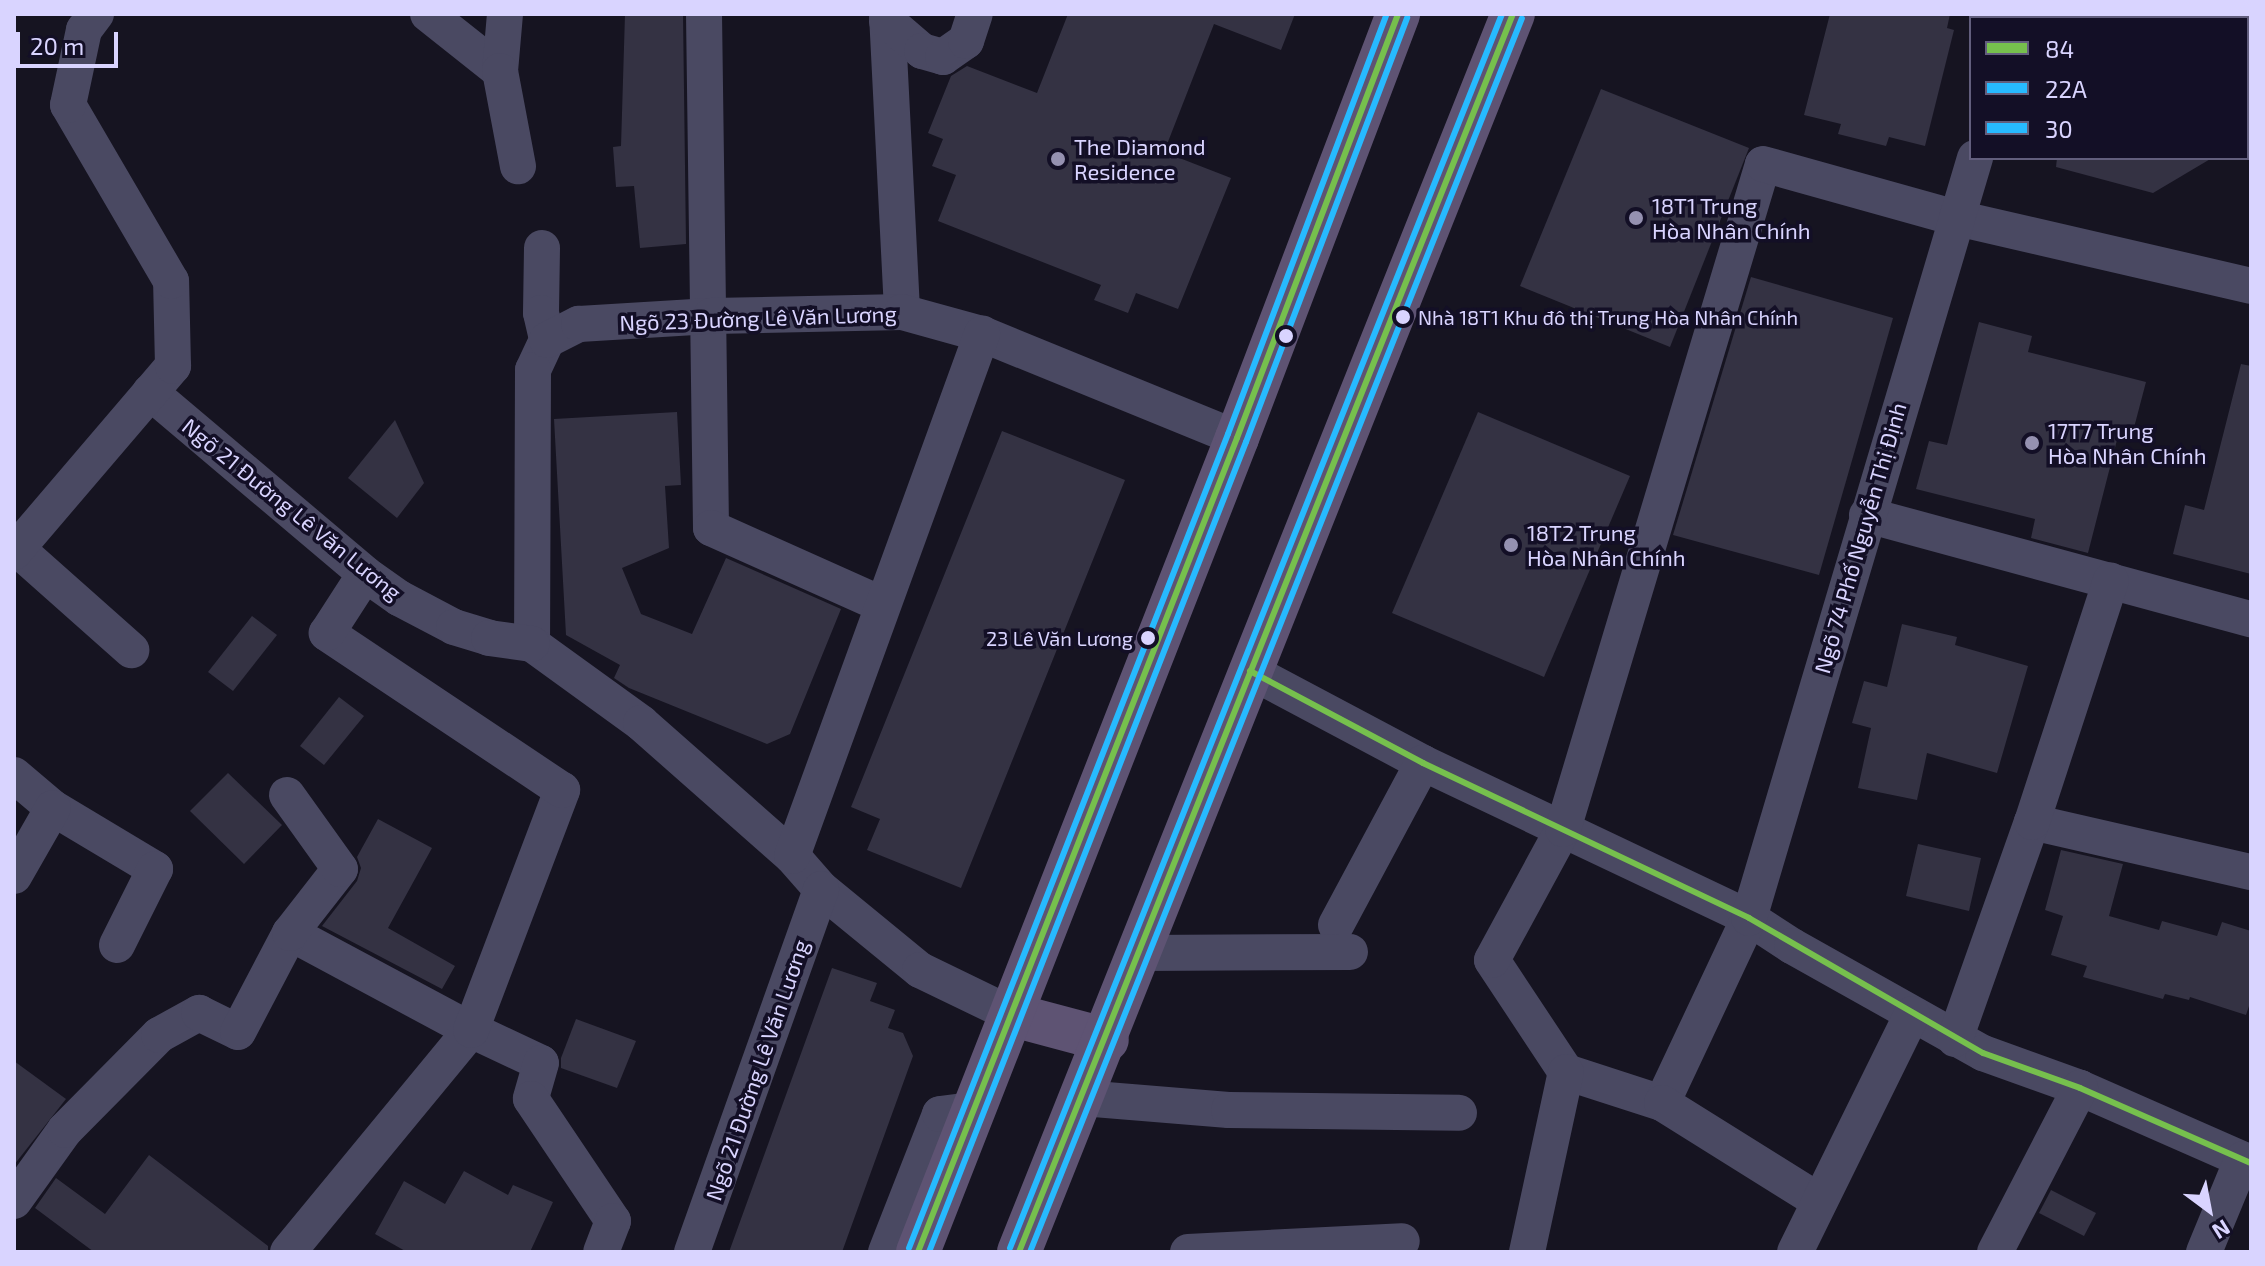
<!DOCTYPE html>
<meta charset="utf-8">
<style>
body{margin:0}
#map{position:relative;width:2265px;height:1266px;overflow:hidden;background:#161421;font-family:"Exo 2",sans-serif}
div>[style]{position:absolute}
.building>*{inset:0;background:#343243}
.minor>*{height:36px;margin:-18px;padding:0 18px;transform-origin:18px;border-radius:18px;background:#4a4962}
.major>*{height:44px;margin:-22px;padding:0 22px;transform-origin:22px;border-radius:22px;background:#5e5373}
.bus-1>*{height:6px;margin:-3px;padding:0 3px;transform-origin:3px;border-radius:3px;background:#76c04d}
.bus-2>*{height:6px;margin:-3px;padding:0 3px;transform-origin:3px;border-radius:3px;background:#27baff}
.bus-3>*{height:6px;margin:-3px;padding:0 3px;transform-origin:3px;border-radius:3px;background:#27baff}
.dots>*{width:22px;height:22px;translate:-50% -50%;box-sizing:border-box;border:4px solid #130f26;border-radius:50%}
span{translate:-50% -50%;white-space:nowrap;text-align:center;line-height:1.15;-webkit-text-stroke:7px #130f26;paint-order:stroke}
.bus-label{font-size:20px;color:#d9d4ff}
.left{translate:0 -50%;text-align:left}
.right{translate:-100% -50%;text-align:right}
.poi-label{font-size:22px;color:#d9d4ff}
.street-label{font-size:22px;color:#d9d4ff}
.frame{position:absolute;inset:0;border:16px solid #d9d4ff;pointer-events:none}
.legend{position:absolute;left:1969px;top:16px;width:280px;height:144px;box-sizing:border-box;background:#130f26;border:2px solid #625e7d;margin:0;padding:10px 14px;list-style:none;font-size:24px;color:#d9d4ff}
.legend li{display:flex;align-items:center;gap:16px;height:40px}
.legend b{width:40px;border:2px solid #625e7d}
.north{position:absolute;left:2169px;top:1170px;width:80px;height:80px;-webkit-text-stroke:6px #130f26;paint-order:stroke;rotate:148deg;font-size:22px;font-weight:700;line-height:32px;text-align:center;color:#d9d4ff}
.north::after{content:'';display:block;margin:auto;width:28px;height:36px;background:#d9d4ff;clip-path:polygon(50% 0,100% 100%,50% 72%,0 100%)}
.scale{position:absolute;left:16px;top:32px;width:102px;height:36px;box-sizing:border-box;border:4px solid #d9d4ff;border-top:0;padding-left:10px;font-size:24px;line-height:28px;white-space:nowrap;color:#d9d4ff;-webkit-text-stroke:6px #130f26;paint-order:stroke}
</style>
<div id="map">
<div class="building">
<div style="clip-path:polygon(625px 14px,683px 14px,686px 244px,640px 248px,634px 186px,616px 187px,613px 147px,621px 146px)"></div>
<div style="clip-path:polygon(1068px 14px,1295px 14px,1281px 50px,1214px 24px,1164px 152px,1231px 178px,1178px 309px,1136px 293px,1128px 313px,1094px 300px,1101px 285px,938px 221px,956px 175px,932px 166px,943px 139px,928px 133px,951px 76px,967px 66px,1037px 93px)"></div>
<div style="clip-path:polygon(1830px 14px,1950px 14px,1947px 28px,1954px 30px,1925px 146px,1889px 137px,1886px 146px,1838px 134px,1841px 124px,1804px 115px)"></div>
<div style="clip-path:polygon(1601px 89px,1749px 148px,1670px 347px,1520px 286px)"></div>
<div style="clip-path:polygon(2057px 158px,2212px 158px,2153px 193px,2056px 167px)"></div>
<div style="clip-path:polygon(1751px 277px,1893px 318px,1819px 575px,1673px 535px)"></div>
<div style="clip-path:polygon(1979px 322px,2032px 336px,2028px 352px,2146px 382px,2131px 439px,2118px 436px,2088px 553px,2031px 538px,2035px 519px,1916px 489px,1929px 441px,1947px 445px)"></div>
<div style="clip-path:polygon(2241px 364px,2251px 366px,2251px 574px,2173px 554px,2185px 505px,2204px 510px)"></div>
<div style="clip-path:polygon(677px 412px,681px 485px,665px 486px,669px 548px,622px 568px,641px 614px,692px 634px,726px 558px,841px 609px,790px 734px,767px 744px,629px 688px,614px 678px,620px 665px,566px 635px,554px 419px)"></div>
<div style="clip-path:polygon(1478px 412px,1630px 476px,1544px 677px,1392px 613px)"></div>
<div style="clip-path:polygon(395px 420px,424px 483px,397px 518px,348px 478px)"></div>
<div style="clip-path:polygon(1002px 431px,1125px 480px,961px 888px,867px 850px,880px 819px,851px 807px)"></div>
<div style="clip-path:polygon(252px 616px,277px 635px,233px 691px,208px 672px)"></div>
<div style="clip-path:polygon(1902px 624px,1957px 637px,1955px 645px,2028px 666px,1997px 773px,1927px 753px,1917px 800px,1858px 788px,1871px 728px,1852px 723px,1864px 681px,1887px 687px)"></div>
<div style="clip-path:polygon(339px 697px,364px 716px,324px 765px,300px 746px)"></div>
<div style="clip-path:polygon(228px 773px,282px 825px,244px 864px,190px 811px)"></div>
<div style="clip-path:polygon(378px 819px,432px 848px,388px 928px,455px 966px,442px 989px,322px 926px,357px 881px,361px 868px,357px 857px)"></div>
<div style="clip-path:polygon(1918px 844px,1981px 858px,1969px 911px,1906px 896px)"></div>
<div style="clip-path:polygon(2061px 850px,2123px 864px,2109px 916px,2159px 930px,2162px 921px,2217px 936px,2222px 922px,2251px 931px,2251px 1000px,2246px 1015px,2190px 997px,2189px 1000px,2165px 994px,2163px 999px,2083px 977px,2087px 966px,2051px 955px,2063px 916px,2045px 910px)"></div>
<div style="clip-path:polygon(832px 968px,877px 983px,870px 1001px,895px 1010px,888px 1028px,903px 1033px,913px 1056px,842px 1252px,729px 1252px)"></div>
<div style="clip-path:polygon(576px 1019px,636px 1041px,617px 1088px,561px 1068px,561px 1058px)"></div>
<div style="clip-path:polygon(14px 1061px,66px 1099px,14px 1165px)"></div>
<div style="clip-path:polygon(149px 1155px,268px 1246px,268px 1252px,94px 1252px,35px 1208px,56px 1178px,105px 1214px)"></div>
<div style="clip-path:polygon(464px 1171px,508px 1195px,513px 1185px,553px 1202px,530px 1252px,407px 1252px,375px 1234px,404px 1181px,445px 1204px)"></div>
<div style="clip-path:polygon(2051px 1190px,2096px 1213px,2084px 1236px,2039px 1213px)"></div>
</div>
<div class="minor">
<div style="left:428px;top:14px;width:92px;rotate:38.4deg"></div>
<div style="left:505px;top:14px;width:57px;rotate:95deg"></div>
<div style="left:500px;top:71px;width:97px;rotate:79.3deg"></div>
<div style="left:704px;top:14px;width:514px;rotate:89.22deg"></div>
<div style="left:711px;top:528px;width:188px;rotate:24.1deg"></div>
<div style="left:887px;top:14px;width:298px;rotate:87.1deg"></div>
<div style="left:2016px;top:18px;width:4px;rotate:-63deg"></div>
<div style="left:887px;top:21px;width:46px;rotate:40.6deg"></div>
<div style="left:922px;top:51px;width:22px;rotate:16deg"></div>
<div style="left:943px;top:57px;width:28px;rotate:-35deg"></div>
<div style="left:966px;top:41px;width:28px;rotate:-72deg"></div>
<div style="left:542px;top:248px;width:65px;rotate:90.9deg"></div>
<div style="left:541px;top:313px;width:28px;rotate:77deg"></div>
<div style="left:547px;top:340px;width:33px;rotate:115deg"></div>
<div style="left:533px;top:370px;width:274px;rotate:90.2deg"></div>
<div style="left:532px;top:644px;width:135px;rotate:35.9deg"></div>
<div style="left:641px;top:723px;width:201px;rotate:41.4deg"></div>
<div style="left:792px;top:856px;width:44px;rotate:48.7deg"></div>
<div style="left:821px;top:889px;width:128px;rotate:39.3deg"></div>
<div style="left:920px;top:970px;width:103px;rotate:25.8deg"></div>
<div style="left:547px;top:340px;width:36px;rotate:-27deg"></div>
<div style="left:579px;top:324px;width:132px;rotate:-3.5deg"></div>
<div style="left:711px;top:316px;width:191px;rotate:-1.2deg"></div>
<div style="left:902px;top:312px;width:83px;rotate:15.4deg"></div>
<div style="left:982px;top:334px;width:275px;rotate:22.2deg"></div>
<div style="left:150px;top:392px;width:282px;rotate:40.2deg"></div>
<div style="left:365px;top:574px;width:42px;rotate:35.2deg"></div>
<div style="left:399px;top:598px;width:62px;rotate:27.8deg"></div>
<div style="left:454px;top:627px;width:37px;rotate:17deg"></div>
<div style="left:489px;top:638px;width:43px;rotate:7.9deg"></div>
<div style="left:1867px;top:515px;width:398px;rotate:15.2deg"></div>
<div style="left:14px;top:546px;width:157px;rotate:41.6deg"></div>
<div style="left:14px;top:552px;width:245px;rotate:-49.5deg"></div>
<div style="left:173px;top:366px;width:85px;rotate:-91.3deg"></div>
<div style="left:171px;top:281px;width:204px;rotate:-120.3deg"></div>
<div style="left:68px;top:105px;width:77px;rotate:-78deg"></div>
<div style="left:84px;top:30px;width:20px;rotate:-53deg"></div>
<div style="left:1250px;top:671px;width:196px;rotate:28deg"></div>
<div style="left:1423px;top:763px;width:361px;rotate:25.4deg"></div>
<div style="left:1749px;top:918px;width:51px;rotate:33.1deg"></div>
<div style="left:1792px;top:946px;width:219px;rotate:29.3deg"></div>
<div style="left:1983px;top:1053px;width:103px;rotate:19.8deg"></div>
<div style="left:2080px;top:1088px;width:187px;rotate:23.7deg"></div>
<div style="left:14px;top:775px;width:51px;rotate:40.2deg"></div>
<div style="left:53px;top:808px;width:119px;rotate:30.9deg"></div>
<div style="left:155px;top:869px;width:85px;rotate:116.6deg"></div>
<div style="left:2032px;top:822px;width:225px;rotate:12.9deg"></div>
<div style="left:792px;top:856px;width:556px;rotate:-70deg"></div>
<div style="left:14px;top:876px;width:78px;rotate:-60.2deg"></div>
<div style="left:1336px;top:925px;width:184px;rotate:-61.8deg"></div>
<div style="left:290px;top:933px;width:205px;rotate:28.2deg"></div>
<div style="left:471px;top:1030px;width:77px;rotate:25.2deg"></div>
<div style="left:541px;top:1063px;width:37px;rotate:106deg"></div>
<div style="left:531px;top:1099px;width:147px;rotate:56.1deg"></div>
<div style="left:613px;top:1221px;width:33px;rotate:111deg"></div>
<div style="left:1140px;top:953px;width:210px;rotate:-0.3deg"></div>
<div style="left:1955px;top:1039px;width:230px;rotate:-70.5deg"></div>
<div style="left:2032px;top:822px;width:254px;rotate:-71.9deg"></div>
<div style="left:1566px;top:1072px;width:134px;rotate:-123.5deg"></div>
<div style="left:1492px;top:960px;width:149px;rotate:-61.5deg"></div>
<div style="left:1563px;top:829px;width:694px;rotate:-73.26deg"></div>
<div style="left:1763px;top:164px;width:201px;rotate:15.6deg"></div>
<div style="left:1957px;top:218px;width:302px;rotate:13deg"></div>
<div style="left:1566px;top:1072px;width:101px;rotate:17.9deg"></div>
<div style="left:1662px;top:1103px;width:204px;rotate:-64.8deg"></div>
<div style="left:1749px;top:918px;width:793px;rotate:-73.44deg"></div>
<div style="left:1082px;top:1098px;width:147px;rotate:4.7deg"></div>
<div style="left:1229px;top:1110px;width:230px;rotate:0.7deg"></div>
<div style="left:1662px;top:1103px;width:185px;rotate:32deg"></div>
<div style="left:14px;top:1201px;width:87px;rotate:-54.3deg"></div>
<div style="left:65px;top:1130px;width:134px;rotate:-45.3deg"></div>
<div style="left:159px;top:1035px;width:46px;rotate:-28.8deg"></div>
<div style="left:199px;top:1013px;width:43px;rotate:26deg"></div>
<div style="left:238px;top:1032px;width:112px;rotate:-62.3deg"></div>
<div style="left:290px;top:933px;width:81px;rotate:-52deg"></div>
<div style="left:340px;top:869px;width:91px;rotate:-125.6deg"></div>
<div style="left:288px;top:1252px;width:288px;rotate:-50.5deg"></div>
<div style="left:471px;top:1030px;width:257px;rotate:-69.2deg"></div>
<div style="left:562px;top:790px;width:283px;rotate:-146.3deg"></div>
<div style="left:327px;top:633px;width:70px;rotate:-57.2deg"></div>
<div style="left:692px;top:1252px;width:385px;rotate:-70.4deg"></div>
<div style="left:886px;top:1252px;width:148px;rotate:-68.6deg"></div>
<div style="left:940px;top:1114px;width:35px;rotate:-7deg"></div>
<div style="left:1188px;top:1252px;width:214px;rotate:-2.9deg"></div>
<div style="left:1527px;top:1252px;width:184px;rotate:-77.8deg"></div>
<div style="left:1795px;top:1252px;width:265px;rotate:-63.8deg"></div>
<div style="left:1995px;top:1252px;width:185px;rotate:-62.6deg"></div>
<div style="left:2204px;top:1252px;width:100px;rotate:-67.6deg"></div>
</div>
<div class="major">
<div style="left:1013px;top:1015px;width:97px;rotate:14.9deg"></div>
<div style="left:918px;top:1252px;width:874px;rotate:-68.6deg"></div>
<div style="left:1237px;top:438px;width:454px;rotate:-69.2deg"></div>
<div style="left:1019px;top:1252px;width:1333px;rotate:-68.25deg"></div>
</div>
<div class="bus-1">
<div style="left:1250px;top:671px;width:196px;rotate:28deg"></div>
<div style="left:1423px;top:763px;width:361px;rotate:25.4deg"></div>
<div style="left:1749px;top:918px;width:270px;rotate:30deg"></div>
<div style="left:1983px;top:1053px;width:103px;rotate:19.8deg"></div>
<div style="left:2080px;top:1088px;width:187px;rotate:23.7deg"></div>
<div style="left:918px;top:1252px;width:874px;rotate:-68.6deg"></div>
<div style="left:1237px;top:438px;width:454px;rotate:-69.2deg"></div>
<div style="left:1019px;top:1252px;width:1333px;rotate:-68.25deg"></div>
</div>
<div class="bus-2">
<div style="left:929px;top:1252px;width:870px;rotate:-68.63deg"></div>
<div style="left:1246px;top:442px;width:454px;rotate:-69.2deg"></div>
<div style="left:1030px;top:1252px;width:1328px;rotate:-68.26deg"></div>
</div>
<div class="bus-3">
<div style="left:909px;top:1248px;width:874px;rotate:-68.6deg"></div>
<div style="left:1228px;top:434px;width:449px;rotate:-69.3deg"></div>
<div style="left:1010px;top:1248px;width:1328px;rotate:-68.26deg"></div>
</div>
<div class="dots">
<div style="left:1058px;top:159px;background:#9591b1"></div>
<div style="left:1636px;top:218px;background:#9591b1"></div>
<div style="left:1403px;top:317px;background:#d9d4ff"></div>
<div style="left:1286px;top:336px;background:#d9d4ff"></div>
<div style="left:2032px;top:443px;background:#9591b1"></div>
<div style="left:1511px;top:545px;background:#9591b1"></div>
<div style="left:1148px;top:638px;background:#d9d4ff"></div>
</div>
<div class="bus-label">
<span class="left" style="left:1418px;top:317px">Nhà 18T1 Khu đô thị Trung Hòa Nhân Chính</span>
<span class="right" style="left:1133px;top:638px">23 Lê Văn Lương</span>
</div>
<div class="poi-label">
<span class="left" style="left:1074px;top:159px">The Diamond<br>Residence</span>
<span class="left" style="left:1652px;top:218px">18T1 Trung<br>Hòa Nhân Chính</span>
<span class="left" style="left:2048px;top:443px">17T7 Trung<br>Hòa Nhân Chính</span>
<span class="left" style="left:1527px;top:545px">18T2 Trung<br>Hòa Nhân Chính</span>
</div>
<div class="street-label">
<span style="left:758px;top:318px;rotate:-2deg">Ngõ 23 Đường Lê Văn Lương</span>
<span style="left:292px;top:509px;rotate:39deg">Ngõ 21 Đường Lê Văn Lương</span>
<span style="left:1860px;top:538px;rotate:-74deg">Ngõ 74 Phố Nguyễn Thị Định</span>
<span style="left:757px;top:1070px;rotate:-71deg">Ngõ 21 Đường Lê Văn Lương</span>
</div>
<div class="frame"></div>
<ul class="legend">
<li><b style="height:10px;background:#76c04d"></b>84</li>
<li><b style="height:10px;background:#27baff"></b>22A</li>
<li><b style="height:10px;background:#27baff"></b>30</li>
</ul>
<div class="north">N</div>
<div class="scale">20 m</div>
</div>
